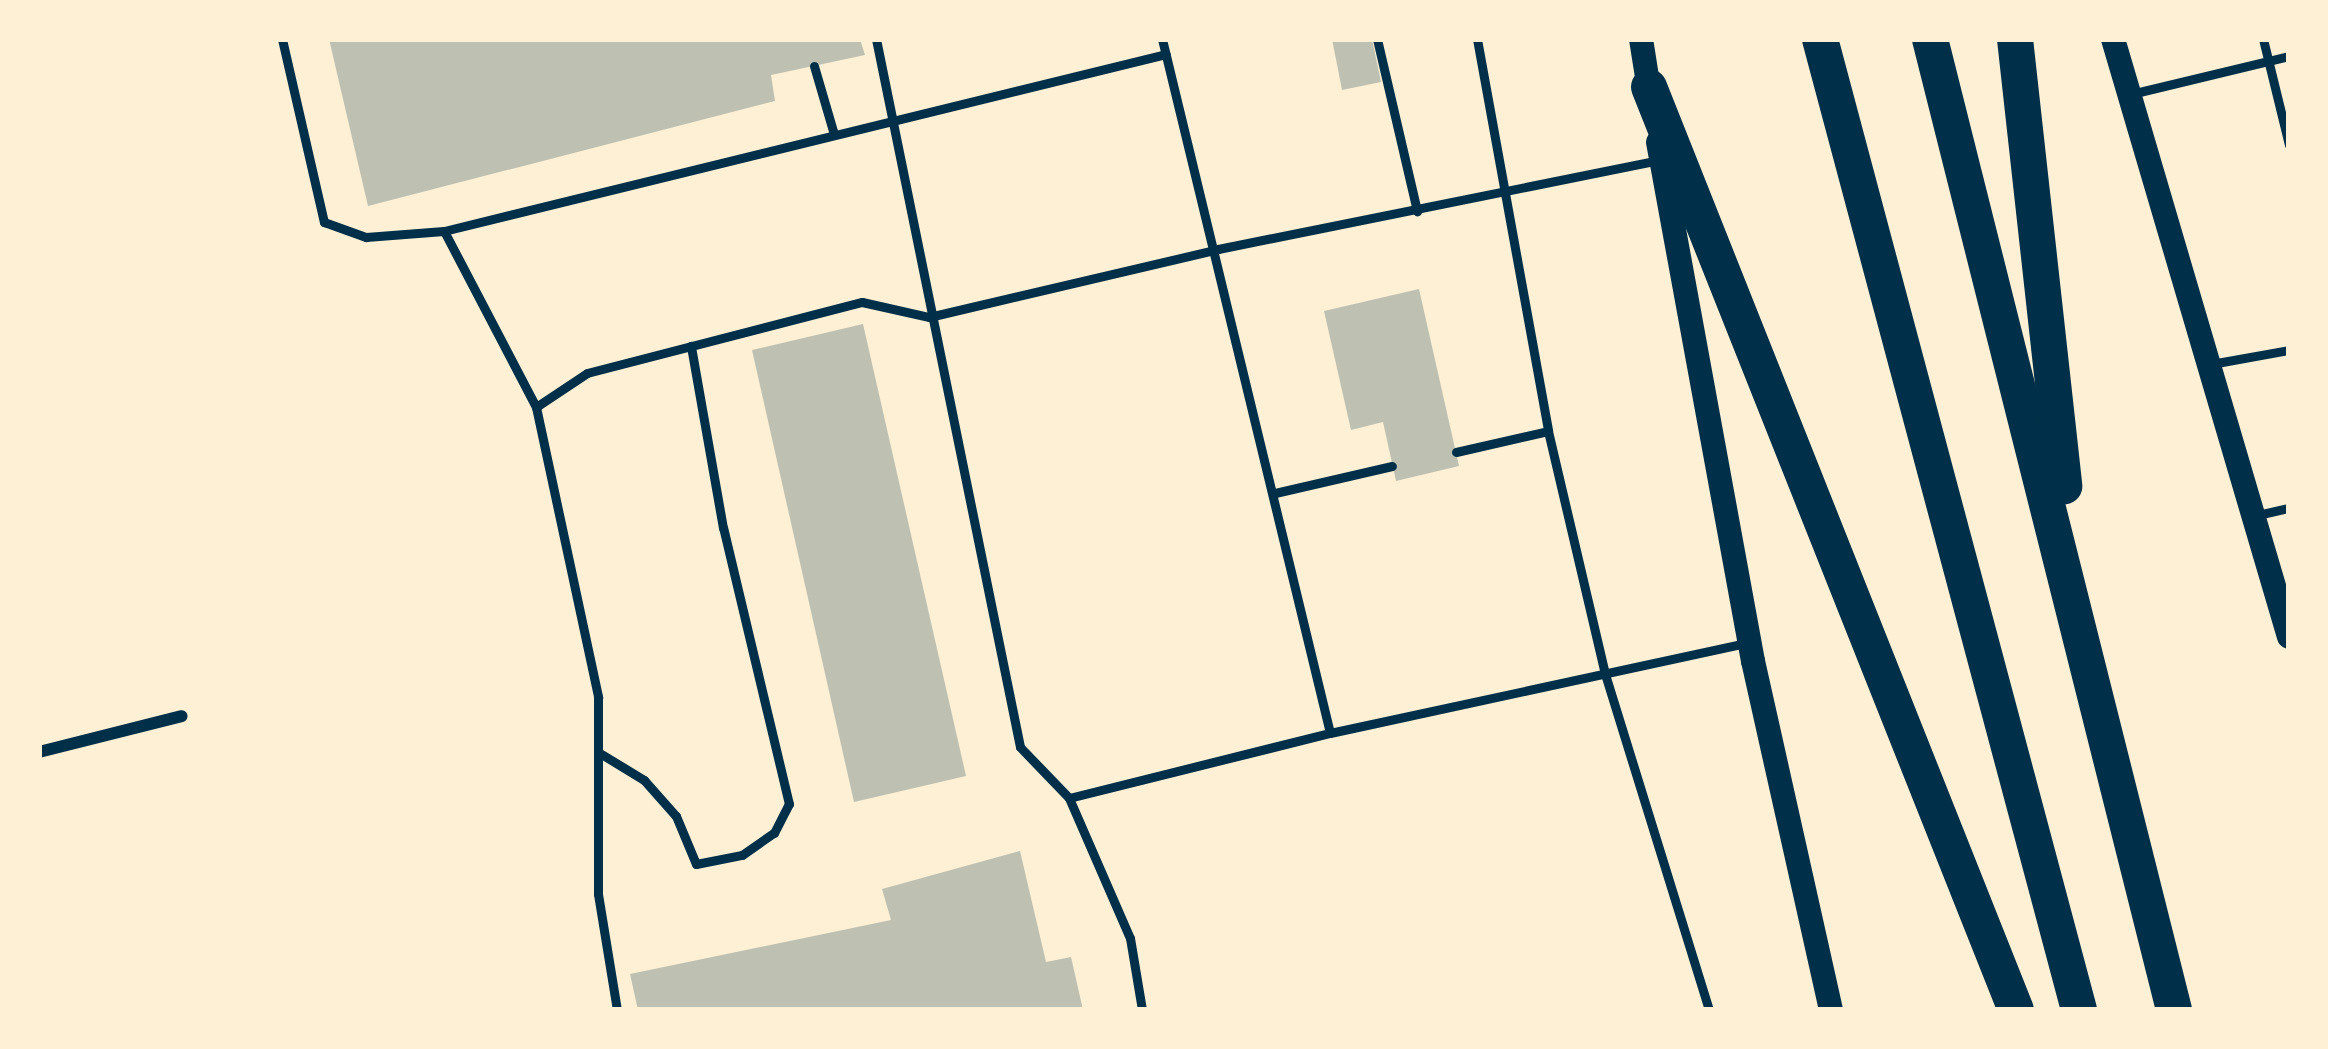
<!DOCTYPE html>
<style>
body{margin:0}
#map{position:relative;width:2328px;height:1049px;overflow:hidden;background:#fdf0d5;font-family:"Space Grotesk",sans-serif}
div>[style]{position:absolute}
.building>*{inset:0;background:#bec0b2}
.service>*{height:9px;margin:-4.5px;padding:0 4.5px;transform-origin:4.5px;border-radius:4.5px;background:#003049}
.minor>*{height:12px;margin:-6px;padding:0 6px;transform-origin:6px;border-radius:6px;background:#003049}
.secondary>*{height:24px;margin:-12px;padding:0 12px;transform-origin:12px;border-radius:12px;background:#003049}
.motorway>*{height:36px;margin:-18px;padding:0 18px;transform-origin:18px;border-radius:18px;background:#003049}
span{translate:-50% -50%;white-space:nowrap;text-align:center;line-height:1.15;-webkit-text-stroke:12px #fdf0d5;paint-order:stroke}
.frame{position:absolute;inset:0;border:42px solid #fdf0d5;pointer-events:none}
</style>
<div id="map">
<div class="building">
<div style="clip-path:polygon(329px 39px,860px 39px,865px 55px,771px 75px,775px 101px,368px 206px)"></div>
<div style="clip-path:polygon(1332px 39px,1372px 39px,1381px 82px,1342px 90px)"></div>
<div style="clip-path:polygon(1419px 289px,1459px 466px,1396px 481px,1383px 422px,1351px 430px,1324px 311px)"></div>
<div style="clip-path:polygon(863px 324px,966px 776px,854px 802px,752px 350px)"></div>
<div style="clip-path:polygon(1020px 851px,1046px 962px,1071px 957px,1083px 1010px,638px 1010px,630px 974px,891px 920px,882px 889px)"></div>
</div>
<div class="service">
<div style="left:282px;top:39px;width:188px;rotate:77.1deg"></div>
<div style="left:324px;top:222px;width:45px;rotate:19.7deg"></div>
<div style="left:366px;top:237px;width:78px;rotate:-4.4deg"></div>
<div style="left:444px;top:231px;width:743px;rotate:-13.77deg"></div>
<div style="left:876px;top:39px;width:722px;rotate:78.5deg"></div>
<div style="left:1020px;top:747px;width:71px;rotate:46.1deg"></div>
<div style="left:1069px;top:798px;width:153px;rotate:66.5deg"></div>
<div style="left:1130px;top:938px;width:73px;rotate:80.5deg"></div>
<div style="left:1162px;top:39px;width:714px;rotate:76.39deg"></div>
<div style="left:1330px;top:733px;width:425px;rotate:-12.2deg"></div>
<div style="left:1377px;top:39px;width:177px;rotate:76.9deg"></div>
<div style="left:1477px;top:39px;width:398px;rotate:79.7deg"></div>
<div style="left:1548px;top:431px;width:250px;rotate:76.8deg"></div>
<div style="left:1605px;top:674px;width:352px;rotate:72.8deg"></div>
<div style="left:2263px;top:39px;width:109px;rotate:76.2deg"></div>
<div style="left:814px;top:66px;width:68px;rotate:73.7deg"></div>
<div style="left:2131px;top:94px;width:163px;rotate:-13.5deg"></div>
<div style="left:444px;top:231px;width:199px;rotate:62.4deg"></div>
<div style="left:536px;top:407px;width:61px;rotate:-33.7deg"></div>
<div style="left:587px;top:373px;width:284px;rotate:-14.5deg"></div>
<div style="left:862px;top:302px;width:69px;rotate:12.6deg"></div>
<div style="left:929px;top:317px;width:297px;rotate:-13.2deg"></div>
<div style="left:1218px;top:249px;width:452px;rotate:-11.4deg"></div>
<div style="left:2211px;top:364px;width:79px;rotate:-10.2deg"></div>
<div style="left:536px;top:407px;width:297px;rotate:77.9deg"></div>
<div style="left:598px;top:697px;width:197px;rotate:90deg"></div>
<div style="left:598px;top:894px;width:118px;rotate:80.7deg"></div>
<div style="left:1456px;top:452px;width:94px;rotate:-12.9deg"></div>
<div style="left:1275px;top:493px;width:120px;rotate:-13deg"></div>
<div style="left:2253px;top:516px;width:37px;rotate:-13deg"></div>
<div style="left:598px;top:752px;width:54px;rotate:31.3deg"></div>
<div style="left:644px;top:780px;width:48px;rotate:48.4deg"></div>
<div style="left:676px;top:816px;width:52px;rotate:67.4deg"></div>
<div style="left:696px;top:864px;width:47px;rotate:-11.1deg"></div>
<div style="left:742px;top:855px;width:39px;rotate:-35deg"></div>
<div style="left:774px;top:833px;width:33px;rotate:-63deg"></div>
<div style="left:789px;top:804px;width:284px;rotate:-103.4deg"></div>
<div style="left:723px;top:528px;width:185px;rotate:-100deg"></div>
<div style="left:1069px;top:798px;width:269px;rotate:-14deg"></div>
</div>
<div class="minor">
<div style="left:39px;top:752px;width:147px;rotate:-14.1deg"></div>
</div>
<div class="secondary">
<div style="left:1641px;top:39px;width:64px;rotate:81deg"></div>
<div style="left:2113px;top:39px;width:623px;rotate:73.6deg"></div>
<div style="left:1658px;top:142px;width:528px;rotate:79.63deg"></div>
<div style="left:1753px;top:661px;width:358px;rotate:77.4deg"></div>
</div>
<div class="motorway">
<div style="left:1820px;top:39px;width:1005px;rotate:75.06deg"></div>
<div style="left:1930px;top:39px;width:1001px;rotate:75.89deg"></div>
<div style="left:2015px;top:39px;width:450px;rotate:83.7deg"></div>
<div style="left:1649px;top:87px;width:993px;rotate:68.32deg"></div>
</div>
<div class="frame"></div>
</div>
